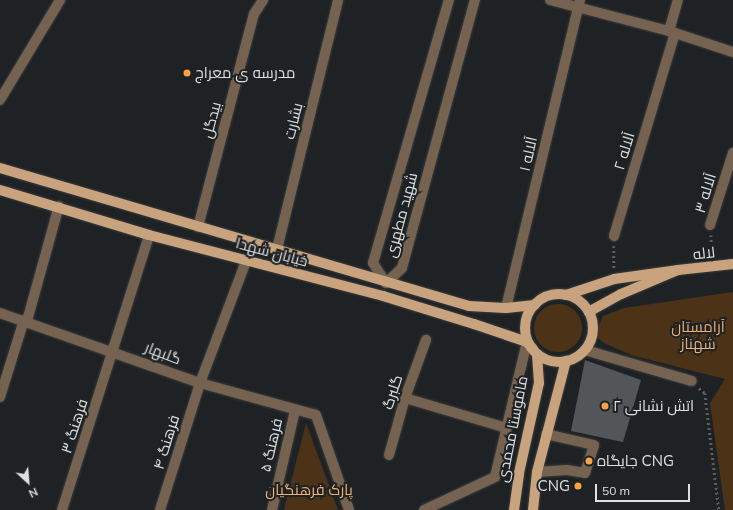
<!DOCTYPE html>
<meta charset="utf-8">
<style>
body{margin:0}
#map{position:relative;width:733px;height:510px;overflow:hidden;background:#1f2224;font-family:Mulish,Cairo,sans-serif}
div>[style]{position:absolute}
.green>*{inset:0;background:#4c3318}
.round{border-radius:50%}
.building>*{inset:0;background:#525658}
.path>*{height:2.5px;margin-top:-1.25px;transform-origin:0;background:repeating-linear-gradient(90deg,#5b5e60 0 2px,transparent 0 5px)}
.roads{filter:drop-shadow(0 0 1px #3a3d3f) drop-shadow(0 0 1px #3a3d3f)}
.minor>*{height:10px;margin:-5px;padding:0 5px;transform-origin:5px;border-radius:5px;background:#756250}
.major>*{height:10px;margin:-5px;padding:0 5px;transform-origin:5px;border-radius:5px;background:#c9a37d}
.major>.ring{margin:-5px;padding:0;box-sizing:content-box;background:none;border:10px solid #c9a37d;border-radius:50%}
.dots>*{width:11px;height:11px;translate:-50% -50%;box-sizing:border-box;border:2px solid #1f2224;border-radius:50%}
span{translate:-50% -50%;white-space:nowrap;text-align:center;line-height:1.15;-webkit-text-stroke:4px #1f2224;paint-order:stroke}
.poi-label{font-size:15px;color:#dee1e2}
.left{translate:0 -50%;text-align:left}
.right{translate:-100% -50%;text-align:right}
.street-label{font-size:15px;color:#dee1e2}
.park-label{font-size:15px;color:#f1b271}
.north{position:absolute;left:8px;top:462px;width:40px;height:40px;-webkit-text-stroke:3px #1f2224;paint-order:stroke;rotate:154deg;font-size:11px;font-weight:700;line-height:16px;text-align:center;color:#dee1e2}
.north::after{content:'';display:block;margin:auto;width:14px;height:18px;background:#dee1e2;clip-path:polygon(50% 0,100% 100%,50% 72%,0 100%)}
.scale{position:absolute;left:595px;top:484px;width:95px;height:18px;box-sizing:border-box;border:2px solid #dee1e2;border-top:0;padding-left:5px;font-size:12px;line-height:14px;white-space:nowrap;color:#dee1e2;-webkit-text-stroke:3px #1f2224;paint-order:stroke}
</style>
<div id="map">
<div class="green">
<div style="clip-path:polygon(733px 292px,733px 510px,725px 510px,710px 403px,725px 379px,631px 355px,604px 343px,598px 338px,597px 331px,603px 316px,624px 308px)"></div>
<div class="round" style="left:534px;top:304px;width:48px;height:48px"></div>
<div style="clip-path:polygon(306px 423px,338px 510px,284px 510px)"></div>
</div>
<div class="building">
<div style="clip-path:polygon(585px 360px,641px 380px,623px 442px,571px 431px)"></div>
</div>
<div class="path">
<div style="left:711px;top:235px;width:21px;rotate:85deg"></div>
<div style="left:614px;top:246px;width:23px;rotate:90deg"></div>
<div style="left:699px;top:388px;width:8px;rotate:40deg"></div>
<div style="left:705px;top:393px;width:118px;rotate:83.2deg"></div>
</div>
<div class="roads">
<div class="minor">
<div style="left:550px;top:0;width:123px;rotate:14.6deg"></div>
<div style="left:669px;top:31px;width:67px;rotate:18.2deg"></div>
<div style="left:669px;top:31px;width:32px;rotate:-74deg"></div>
<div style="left:0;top:100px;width:117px;rotate:-59deg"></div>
<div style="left:710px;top:225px;width:76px;rotate:-72.3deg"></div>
<div style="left:198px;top:227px;width:220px;rotate:-75.3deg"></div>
<div style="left:254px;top:14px;width:17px;rotate:-57deg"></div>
<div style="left:614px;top:236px;width:212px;rotate:-73.3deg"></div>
<div style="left:277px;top:249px;width:256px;rotate:-76.2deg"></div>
<div style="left:386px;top:283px;width:22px;rotate:-43deg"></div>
<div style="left:402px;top:268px;width:278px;rotate:-74.8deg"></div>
<div style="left:386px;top:283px;width:24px;rotate:-123deg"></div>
<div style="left:373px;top:263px;width:274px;rotate:-73.9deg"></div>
<div style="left:506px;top:308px;width:317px;rotate:-76.5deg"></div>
<div style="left:0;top:313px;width:212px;rotate:19.3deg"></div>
<div style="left:200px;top:383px;width:120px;rotate:15.4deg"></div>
<div style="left:316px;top:415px;width:101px;rotate:70.8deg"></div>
<div style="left:27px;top:321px;width:119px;rotate:-74.5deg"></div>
<div style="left:585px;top:350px;width:111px;rotate:16.2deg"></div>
<div style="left:0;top:397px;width:81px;rotate:-72.7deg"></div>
<div style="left:405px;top:398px;width:106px;rotate:16.4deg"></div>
<div style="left:389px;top:455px;width:59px;rotate:-74.3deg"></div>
<div style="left:405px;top:398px;width:62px;rotate:-70.1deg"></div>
<div style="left:537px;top:472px;width:30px;rotate:-4deg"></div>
<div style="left:567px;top:470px;width:18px;rotate:9deg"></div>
<div style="left:585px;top:473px;width:29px;rotate:-72deg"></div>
<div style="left:594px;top:445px;width:49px;rotate:-167.1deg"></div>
<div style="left:62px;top:510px;width:288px;rotate:-72.4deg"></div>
<div style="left:160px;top:510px;width:133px;rotate:-72.5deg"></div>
<div style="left:200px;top:383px;width:130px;rotate:-69.3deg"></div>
<div style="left:272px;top:510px;width:103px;rotate:-77deg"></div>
<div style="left:424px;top:510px;width:78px;rotate:-24.9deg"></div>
<div style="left:495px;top:477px;width:139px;rotate:-76.7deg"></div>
</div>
<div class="major">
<div style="left:0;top:168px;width:489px;rotate:16.4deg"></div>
<div style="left:469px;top:306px;width:37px;rotate:3deg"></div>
<div style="left:506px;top:308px;width:29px;rotate:-6deg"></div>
<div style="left:0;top:190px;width:156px;rotate:16.8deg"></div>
<div style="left:149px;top:235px;width:242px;rotate:14.6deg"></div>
<div style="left:383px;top:296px;width:95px;rotate:17.1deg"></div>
<div style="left:474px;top:324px;width:56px;rotate:18.8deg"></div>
<div style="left:527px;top:342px;width:9px;rotate:49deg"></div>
<div style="left:678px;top:270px;width:55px;rotate:-6.2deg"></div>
<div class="ring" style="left:525px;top:294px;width:58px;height:58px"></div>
<div style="left:566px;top:295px;width:51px;rotate:-18.4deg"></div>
<div style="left:614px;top:279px;width:65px;rotate:-8deg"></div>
<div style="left:678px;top:270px;width:62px;rotate:157.2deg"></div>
<div style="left:621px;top:294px;width:37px;rotate:151deg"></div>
<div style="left:514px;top:510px;width:37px;rotate:-82deg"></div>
<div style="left:519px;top:473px;width:92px;rotate:-77.5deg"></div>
<div style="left:539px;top:383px;width:29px;rotate:-94deg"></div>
<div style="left:533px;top:510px;width:38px;rotate:-84deg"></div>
<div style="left:537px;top:472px;width:115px;rotate:-75.4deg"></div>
</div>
</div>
<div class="dots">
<div style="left:187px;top:73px;background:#f5a346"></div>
<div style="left:605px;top:406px;background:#f5a346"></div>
<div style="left:589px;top:461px;background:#f5a346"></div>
<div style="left:578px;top:486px;background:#f5a346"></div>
</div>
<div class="poi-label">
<span class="left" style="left:195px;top:73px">مدرسه ی معراج</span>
<span class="left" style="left:613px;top:406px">اتش نشانی ۲</span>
<span class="left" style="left:597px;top:461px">جایگاه CNG</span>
<span class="right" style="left:570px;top:486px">CNG</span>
</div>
<div class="street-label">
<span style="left:211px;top:120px;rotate:-75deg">بیدگل</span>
<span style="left:293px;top:121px;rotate:-76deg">بشارت</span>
<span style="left:624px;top:151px;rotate:-73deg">آلاله ۲</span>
<span style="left:528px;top:154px;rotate:-77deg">آلاله ۱</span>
<span style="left:705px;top:193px;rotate:-73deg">آلاله ۳</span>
<span style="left:401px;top:215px;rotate:-75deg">شهید مطهری</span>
<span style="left:272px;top:252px;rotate:15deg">خیابان شهدا</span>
<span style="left:704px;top:253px;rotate:-6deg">لاله</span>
<span style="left:163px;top:353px;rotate:21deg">گلبهار</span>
<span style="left:392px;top:392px;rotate:-72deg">گلبرگ</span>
<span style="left:74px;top:426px;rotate:-72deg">فرهنگ ۳</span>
<span style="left:512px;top:429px;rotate:-79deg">ماموستا محمدی</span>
<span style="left:166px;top:442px;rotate:-73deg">فرهنگ ۴</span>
<span style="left:271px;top:445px;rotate:-77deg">فرهنگ ۵</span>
</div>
<div class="park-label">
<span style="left:698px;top:335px">آرامستان<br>شهناز</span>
<span style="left:309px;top:490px">پارک فرهنگیان</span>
</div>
<div class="north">N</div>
<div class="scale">50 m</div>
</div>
